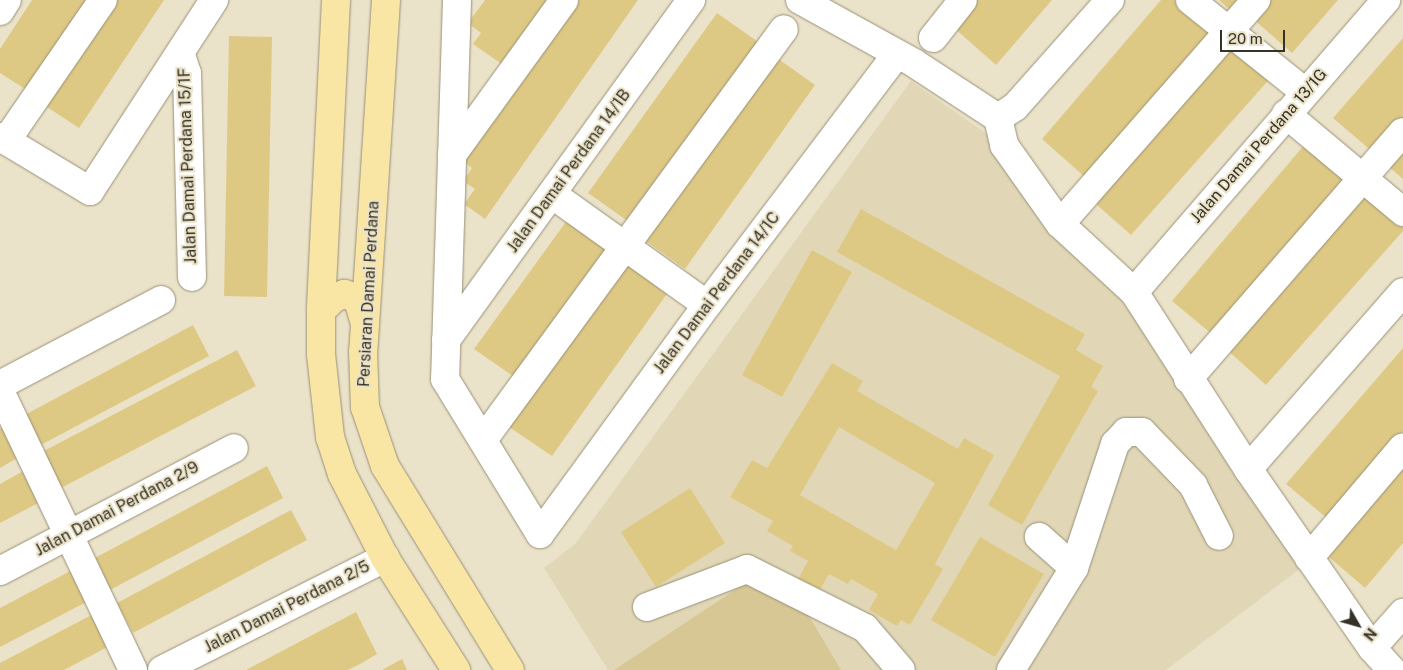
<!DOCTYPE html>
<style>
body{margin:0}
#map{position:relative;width:1403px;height:670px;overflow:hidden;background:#ebe3c9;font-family:"Public Sans",sans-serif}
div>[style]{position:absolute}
.built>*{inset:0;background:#e1d7b6}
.green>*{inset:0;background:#d7c794}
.building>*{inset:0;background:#dec984}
.roads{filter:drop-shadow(0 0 1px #989079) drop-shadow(0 0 1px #989079)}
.minor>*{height:28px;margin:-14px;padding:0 14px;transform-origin:14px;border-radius:14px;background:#fff}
.major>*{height:28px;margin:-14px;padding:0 14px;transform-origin:14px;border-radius:14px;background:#f9e6a5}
span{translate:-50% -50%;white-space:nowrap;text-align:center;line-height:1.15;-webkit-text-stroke:4px #ebe3c9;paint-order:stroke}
.street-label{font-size:16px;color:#353228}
.north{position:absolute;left:1333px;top:600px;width:50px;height:50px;-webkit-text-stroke:4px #ebe3c9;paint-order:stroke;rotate:128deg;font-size:14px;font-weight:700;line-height:20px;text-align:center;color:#353228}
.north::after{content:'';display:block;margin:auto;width:18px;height:22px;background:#353228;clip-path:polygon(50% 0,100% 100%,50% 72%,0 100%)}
.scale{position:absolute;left:1220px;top:30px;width:65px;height:22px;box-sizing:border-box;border:2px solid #353228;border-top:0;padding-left:6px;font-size:15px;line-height:18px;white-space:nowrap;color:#353228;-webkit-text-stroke:4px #ebe3c9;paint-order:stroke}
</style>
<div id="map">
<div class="built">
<div style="clip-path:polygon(911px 81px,994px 139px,1119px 287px,1301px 568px,1166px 670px,608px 670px,544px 568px,576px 543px)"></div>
</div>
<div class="green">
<div style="clip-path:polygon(747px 582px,809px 616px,841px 670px,614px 670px)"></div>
</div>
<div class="building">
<div style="clip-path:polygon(32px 0,95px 0,33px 94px,0 73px,0 49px)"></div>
<div style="clip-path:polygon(113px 0,164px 0,79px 128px,44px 105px)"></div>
<div style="clip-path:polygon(485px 0,555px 0,506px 67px,473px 44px,481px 33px,468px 23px)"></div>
<div style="clip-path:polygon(571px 0,638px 0,485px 219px,464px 204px,475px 189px,463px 181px,472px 168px,460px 159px)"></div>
<div style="clip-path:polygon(974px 0,1052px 0,996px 65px,952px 26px)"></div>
<div style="clip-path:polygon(1161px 0,1181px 0,1214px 28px,1086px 178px,1042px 139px)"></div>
<div style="clip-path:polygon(1219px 0,1239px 0,1230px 10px)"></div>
<div style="clip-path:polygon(1267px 0,1338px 0,1292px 53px,1252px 18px)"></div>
<div style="clip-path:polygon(717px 13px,761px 44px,632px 224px,588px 193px)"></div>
<div style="clip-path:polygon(229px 36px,272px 37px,267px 297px,224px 296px)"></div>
<div style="clip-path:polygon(1230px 37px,1273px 75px,1131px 235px,1088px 197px)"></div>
<div style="clip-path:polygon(1403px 38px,1403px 119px,1374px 153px,1333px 118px)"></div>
<div style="clip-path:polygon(773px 55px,815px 85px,685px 269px,643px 239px)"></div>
<div style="clip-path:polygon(1311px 137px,1353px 172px,1213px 335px,1172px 301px)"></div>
<div style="clip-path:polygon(1403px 149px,1403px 179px,1388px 166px)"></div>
<div style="clip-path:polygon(1368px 188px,1403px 219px,1403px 231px,1266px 385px,1225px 348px)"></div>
<div style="clip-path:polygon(861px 209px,1085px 334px,1076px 350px,1103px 366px,1091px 387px,1098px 391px,1022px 525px,988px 505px,1060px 376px,837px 252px)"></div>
<div style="clip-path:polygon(573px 212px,618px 245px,520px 381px,474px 349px)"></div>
<div style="clip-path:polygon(812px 250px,852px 272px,782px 397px,742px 375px)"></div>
<div style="clip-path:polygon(629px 252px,674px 284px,552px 456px,506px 425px)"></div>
<div style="clip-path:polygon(193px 325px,209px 356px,35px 448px,19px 418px)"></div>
<div style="clip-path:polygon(1403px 348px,1403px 431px,1328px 519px,1286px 484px)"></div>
<div style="clip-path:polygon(237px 350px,256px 386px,59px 489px,40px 453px)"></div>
<div style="clip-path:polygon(evenodd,832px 363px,863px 381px,857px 391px,958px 449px,964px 438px,994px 455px,935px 564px,943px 569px,910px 625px,901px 620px,897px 626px,869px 610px,878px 594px,851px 579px,848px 584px,829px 574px,818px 593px,797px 581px,808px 561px,790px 551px,793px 546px,767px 531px,773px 521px,730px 497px,752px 460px,767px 468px,832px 363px,839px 427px,935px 483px,896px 550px,800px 495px,839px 427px)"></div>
<div style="clip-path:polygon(3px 427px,19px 457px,0 468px,0 429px)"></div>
<div style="clip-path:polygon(1403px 459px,1403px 543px,1365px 588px,1323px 552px)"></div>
<div style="clip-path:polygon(267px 466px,283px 498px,110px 590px,93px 559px)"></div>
<div style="clip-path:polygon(25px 470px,42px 501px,0 523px,0 484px)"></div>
<div style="clip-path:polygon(690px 488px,725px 543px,656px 587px,621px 532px)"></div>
<div style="clip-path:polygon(291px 510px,307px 540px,133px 633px,117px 603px)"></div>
<div style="clip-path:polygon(980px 537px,1044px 574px,995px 657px,931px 620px)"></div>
<div style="clip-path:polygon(78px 567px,94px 598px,0 647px,0 608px)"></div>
<div style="clip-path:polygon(101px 610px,117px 642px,64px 670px,0 670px,0 663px)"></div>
<div style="clip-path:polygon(356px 612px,377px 654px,360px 664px,348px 670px,246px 670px)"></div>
<div style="clip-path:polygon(402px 659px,407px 670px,382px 670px)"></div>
</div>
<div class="roads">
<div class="minor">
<div style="left:457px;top:0;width:379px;rotate:91.8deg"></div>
<div style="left:445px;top:379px;width:182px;rotate:58.5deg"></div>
<div style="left:540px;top:534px;width:283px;rotate:-53.9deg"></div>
<div style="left:707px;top:305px;width:315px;rotate:-52.9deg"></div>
<div style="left:800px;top:0;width:130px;rotate:28.9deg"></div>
<div style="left:914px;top:63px;width:100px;rotate:33.2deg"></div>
<div style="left:1190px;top:0;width:147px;rotate:38.7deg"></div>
<div style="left:0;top:11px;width:13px;rotate:-58deg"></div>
<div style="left:933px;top:38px;width:48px;rotate:-51.7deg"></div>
<div style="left:181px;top:55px;width:19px;rotate:72deg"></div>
<div style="left:187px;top:73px;width:204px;rotate:88.6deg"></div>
<div style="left:1286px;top:114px;width:153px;rotate:39.9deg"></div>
<div style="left:998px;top:118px;width:28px;rotate:77deg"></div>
<div style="left:1004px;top:145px;width:97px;rotate:54.7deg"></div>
<div style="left:1060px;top:224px;width:100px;rotate:42.6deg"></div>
<div style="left:1134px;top:292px;width:211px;rotate:57.2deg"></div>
<div style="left:1248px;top:469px;width:218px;rotate:55.3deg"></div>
<div style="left:1372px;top:648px;width:30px;rotate:48deg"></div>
<div style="left:998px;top:118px;width:20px;rotate:-33deg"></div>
<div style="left:1015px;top:107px;width:143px;rotate:-48.4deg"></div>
<div style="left:0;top:137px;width:105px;rotate:31deg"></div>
<div style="left:90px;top:191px;width:228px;rotate:-57deg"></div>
<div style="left:6px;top:141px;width:171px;rotate:-55.5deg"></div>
<div style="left:452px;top:155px;width:191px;rotate:-54.1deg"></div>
<div style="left:553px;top:195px;width:189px;rotate:35.5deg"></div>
<div style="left:1060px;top:224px;width:298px;rotate:-48.8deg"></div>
<div style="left:1134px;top:292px;width:386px;rotate:-49.2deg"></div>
<div style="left:446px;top:340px;width:419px;rotate:-54.2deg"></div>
<div style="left:1188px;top:379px;width:327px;rotate:-49deg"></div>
<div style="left:0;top:385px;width:182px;rotate:-27.8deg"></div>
<div style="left:0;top:391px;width:309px;rotate:64.5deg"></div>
<div style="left:483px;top:440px;width:509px;rotate:-53.78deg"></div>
<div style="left:1248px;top:469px;width:235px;rotate:-48.8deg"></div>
<div style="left:1309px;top:558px;width:145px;rotate:-49.7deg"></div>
<div style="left:1074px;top:568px;width:131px;rotate:-71.7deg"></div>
<div style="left:1115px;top:444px;width:16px;rotate:-47deg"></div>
<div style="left:1126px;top:432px;width:16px"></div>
<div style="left:1142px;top:432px;width:74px;rotate:46.1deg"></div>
<div style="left:1193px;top:485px;width:57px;rotate:63deg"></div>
<div style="left:0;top:571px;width:264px;rotate:-27.7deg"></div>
<div style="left:647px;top:607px;width:107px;rotate:-20.8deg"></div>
<div style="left:747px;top:569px;width:132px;rotate:26.6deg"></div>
<div style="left:865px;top:628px;width:55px;rotate:49.4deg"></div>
<div style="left:1372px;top:648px;width:47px;rotate:-48.5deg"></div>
<div style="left:162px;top:670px;width:250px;rotate:-26.7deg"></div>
<div style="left:1011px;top:670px;width:120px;rotate:-58.3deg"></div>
<div style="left:1074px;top:568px;width:47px;rotate:-138.5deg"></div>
</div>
<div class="major">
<div style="left:336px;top:0;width:311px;rotate:92.8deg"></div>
<div style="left:321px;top:311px;width:43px;rotate:90deg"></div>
<div style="left:321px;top:354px;width:83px;rotate:83.8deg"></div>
<div style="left:330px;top:437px;width:39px;rotate:72deg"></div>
<div style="left:342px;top:474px;width:94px;rotate:62.9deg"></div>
<div style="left:385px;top:558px;width:133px;rotate:57.6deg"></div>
<div style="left:386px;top:0;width:352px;rotate:93.7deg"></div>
<div style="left:363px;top:351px;width:56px;rotate:88deg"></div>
<div style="left:365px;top:407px;width:62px;rotate:71.3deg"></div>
<div style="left:385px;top:466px;width:239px;rotate:58.5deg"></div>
<div style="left:321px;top:311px;width:18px;rotate:-45deg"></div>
<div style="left:334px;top:298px;width:11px;rotate:-22deg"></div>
<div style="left:344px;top:294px;width:10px;rotate:17deg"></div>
<div style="left:354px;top:297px;width:8px;rotate:50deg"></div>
<div style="left:359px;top:303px;width:22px;rotate:74deg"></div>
</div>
</div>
<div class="street-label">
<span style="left:1259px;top:146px;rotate:-49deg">Jalan Damai Perdana 13/1G</span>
<span style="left:188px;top:166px;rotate:-92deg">Jalan Damai Perdana 15/1F</span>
<span style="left:569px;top:171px;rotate:-54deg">Jalan Damai Perdana 14/1B</span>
<span style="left:717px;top:293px;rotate:-53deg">Jalan Damai Perdana 14/1C</span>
<span style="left:369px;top:294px;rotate:-87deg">Persiaran Damai Perdana</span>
<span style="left:117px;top:509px;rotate:-28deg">Jalan Damai Perdana 2/9</span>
<span style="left:287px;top:607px;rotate:-27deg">Jalan Damai Perdana 2/5</span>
</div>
<div class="north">N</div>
<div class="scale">20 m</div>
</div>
